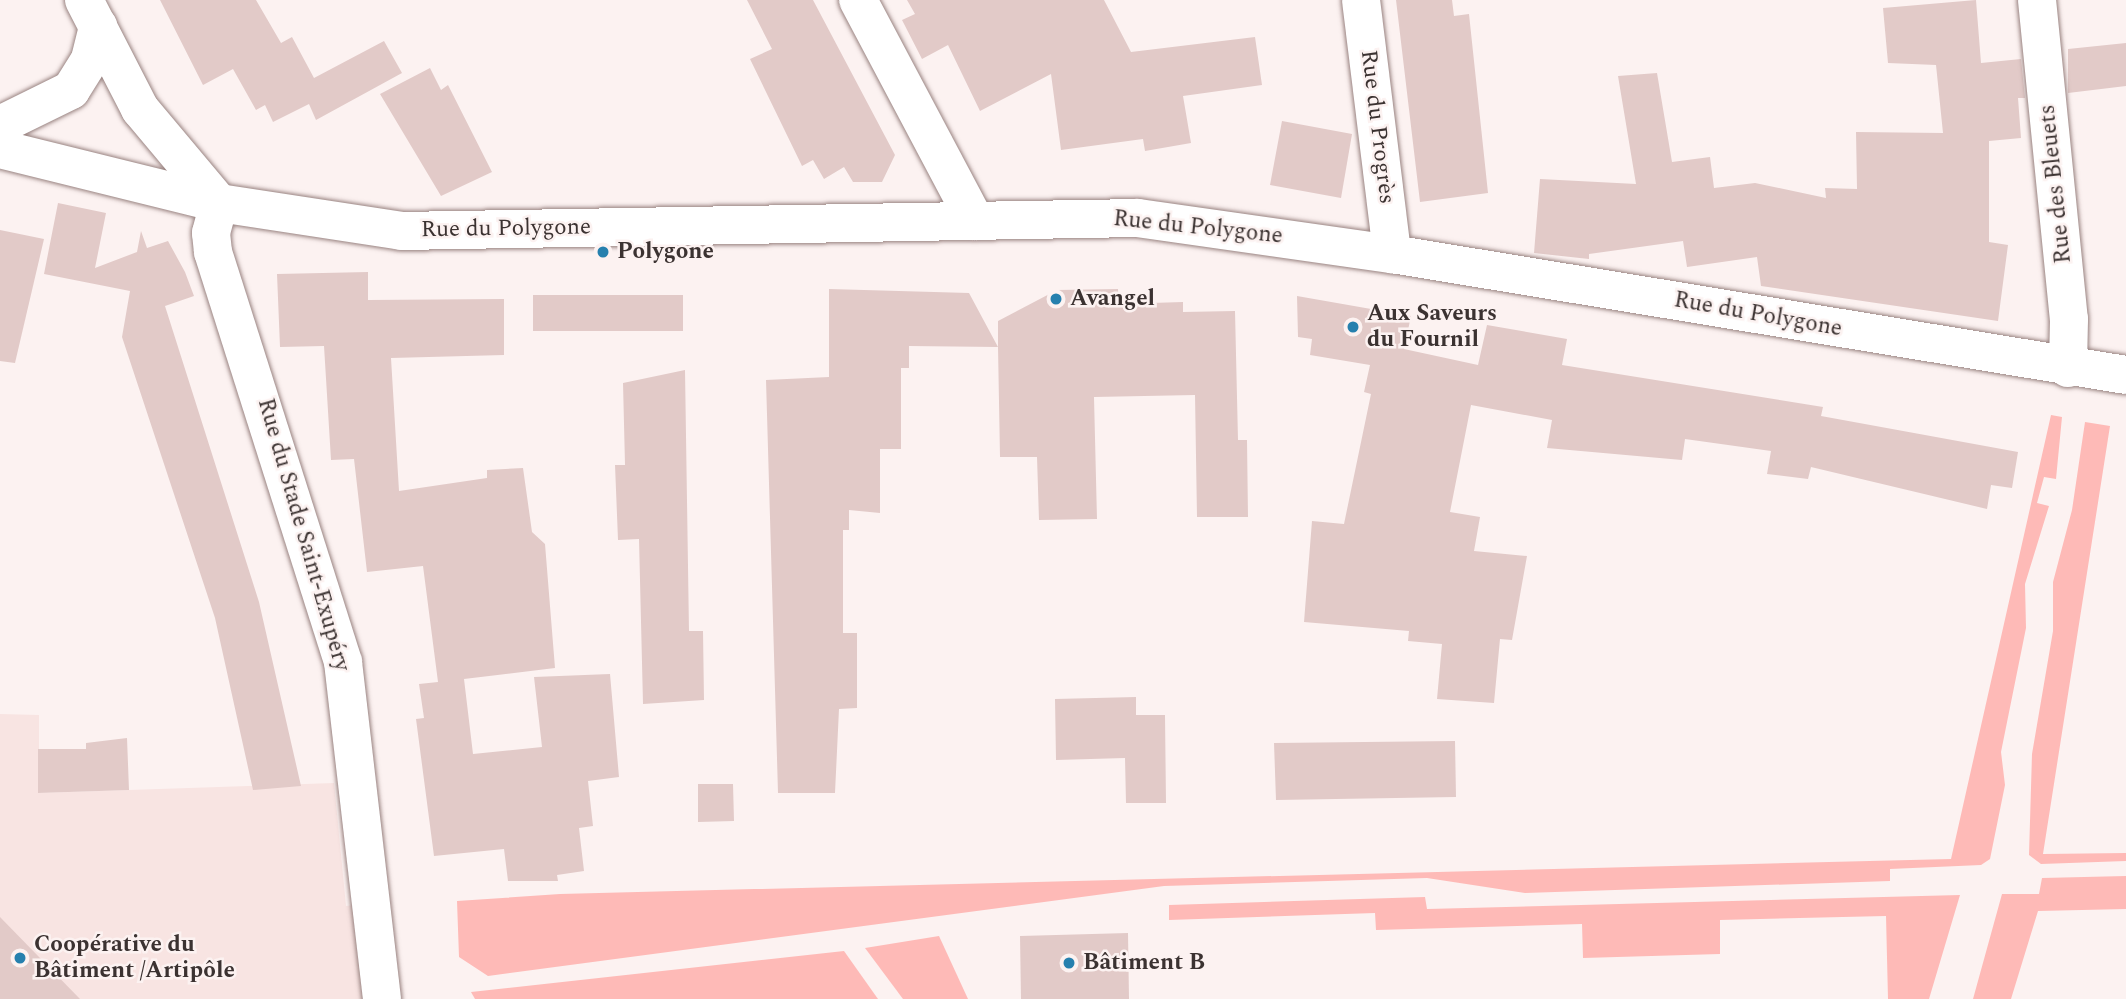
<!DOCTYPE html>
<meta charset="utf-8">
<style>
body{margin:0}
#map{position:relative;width:2126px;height:999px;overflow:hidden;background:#fcf2f1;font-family:Spectral,serif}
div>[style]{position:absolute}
.built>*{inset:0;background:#f8e4e2}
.green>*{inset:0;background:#febab7}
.building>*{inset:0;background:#e2cac8}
.roads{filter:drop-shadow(0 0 2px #998381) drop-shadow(0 0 2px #998381)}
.minor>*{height:38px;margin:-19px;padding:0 19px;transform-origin:19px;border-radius:19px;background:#fff}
.dots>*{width:19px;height:19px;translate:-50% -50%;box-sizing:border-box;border:4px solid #fcf2f1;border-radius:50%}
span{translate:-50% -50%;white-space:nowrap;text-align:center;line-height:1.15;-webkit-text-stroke:5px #fcf2f1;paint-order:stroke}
.street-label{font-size:23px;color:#3b3231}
.poi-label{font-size:23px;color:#3b3231;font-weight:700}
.left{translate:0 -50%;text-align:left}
</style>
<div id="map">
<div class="built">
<div style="clip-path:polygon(0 714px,39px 715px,39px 793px,334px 783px,346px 906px,375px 903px,382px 999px,0 999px)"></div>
</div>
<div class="green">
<div style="clip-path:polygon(2051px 415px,2062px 417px,2056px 479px,2044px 477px,2037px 503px,2049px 506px,2025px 584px,2026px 628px,2001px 752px,2005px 785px,1990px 859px,1981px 865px,1890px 869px,1890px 881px,1525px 893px,1427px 878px,1164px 886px,488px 976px,459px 957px,457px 901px,560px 894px,1951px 859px)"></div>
<div style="clip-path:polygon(2085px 422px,2110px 426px,2043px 854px,2126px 853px,2126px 861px,2041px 864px,2029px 855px,2032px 754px,2053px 631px,2053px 582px,2072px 510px)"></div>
<div style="clip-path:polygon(2126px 876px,2126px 909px,2038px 911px,2011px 999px,1973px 999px,2002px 894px,2039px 894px,2042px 878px)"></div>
<div style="clip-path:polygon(1960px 895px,1929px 999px,1888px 999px,1886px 916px,1720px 920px,1720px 954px,1583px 958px,1582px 924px,1376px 930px,1375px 913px,1169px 920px,1169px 905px,1425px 897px,1427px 909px)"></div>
<div style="clip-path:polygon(939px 936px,968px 999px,903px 999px,865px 948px)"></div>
<div style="clip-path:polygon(844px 951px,878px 999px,475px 999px,471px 992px)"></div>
</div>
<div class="building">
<div style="clip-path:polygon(160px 0,256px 0,281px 43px,292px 37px,314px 78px,384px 41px,402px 73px,316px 120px,309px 104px,273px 122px,265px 105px,256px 110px,233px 69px,203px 85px)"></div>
<div style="clip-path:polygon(747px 0,813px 0,895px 155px,882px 182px,853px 182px,844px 167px,824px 179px,813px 160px,802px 166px,750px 59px,772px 49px)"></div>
<div style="clip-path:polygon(907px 0,1104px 0,1131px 52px,1255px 37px,1262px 85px,1183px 96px,1191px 143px,1145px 151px,1143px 139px,1061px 150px,1051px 74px,980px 111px,948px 45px,922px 59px,902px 20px,915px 14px)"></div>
<div style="clip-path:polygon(1396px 0,1452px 0,1454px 16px,1469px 14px,1488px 193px,1420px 202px)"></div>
<div style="clip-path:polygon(1976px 0,1981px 63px,2021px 59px,2025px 98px,2018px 98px,2021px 138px,1989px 141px,1989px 242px,2008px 245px,1998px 321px,1761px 286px,1757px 257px,1687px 267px,1683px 241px,1589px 254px,1589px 259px,1534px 253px,1540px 179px,1636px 184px,1618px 76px,1657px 73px,1672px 162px,1710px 157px,1714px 188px,1755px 183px,1826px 198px,1825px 188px,1857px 189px,1856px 132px,1943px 133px,1936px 65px,1888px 63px,1883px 8px)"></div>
<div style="clip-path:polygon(2126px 43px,2126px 86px,2068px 93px,2068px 49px)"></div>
<div style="clip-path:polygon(430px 68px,441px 90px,448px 85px,492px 172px,441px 196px,380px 94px)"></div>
<div style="clip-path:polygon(1282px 121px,1352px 134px,1341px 198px,1270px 185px)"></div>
<div style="clip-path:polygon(58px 203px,106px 213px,95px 268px,137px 252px,141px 231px,147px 248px,168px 241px,185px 272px,194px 296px,165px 306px,259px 602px,301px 786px,253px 790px,215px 618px,122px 337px,130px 291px,44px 274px)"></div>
<div style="clip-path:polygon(0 230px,44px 239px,15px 363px,0 361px)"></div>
<div style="clip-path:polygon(368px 272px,368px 300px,504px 299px,504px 355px,391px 358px,399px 491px,487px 478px,487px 470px,523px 468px,532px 532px,545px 544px,555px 668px,464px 679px,473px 754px,542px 747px,534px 677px,610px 674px,619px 777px,588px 781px,593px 826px,579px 828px,584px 871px,557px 875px,558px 881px,508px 881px,504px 849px,434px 856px,416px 719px,424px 718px,419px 684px,438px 682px,423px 566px,367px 572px,354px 459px,331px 460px,324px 346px,280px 347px,277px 274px)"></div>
<div style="clip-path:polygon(829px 289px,969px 293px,998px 347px,998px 321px,1057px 290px,1118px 289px,1119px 304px,1183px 302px,1183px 312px,1235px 311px,1238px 440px,1247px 440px,1248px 517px,1197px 517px,1195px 395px,1094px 397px,1097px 519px,1039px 520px,1037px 457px,1000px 457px,998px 347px,909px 346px,909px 368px,901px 368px,901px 449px,880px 449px,880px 513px,849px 510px,849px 530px,843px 530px,843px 633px,857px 633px,857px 708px,839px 709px,835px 793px,778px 793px,766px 380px,829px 377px)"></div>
<div style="clip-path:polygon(533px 295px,683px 295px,683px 331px,533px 331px)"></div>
<div style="clip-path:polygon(1297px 296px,1411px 316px,1404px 349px,1478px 365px,1487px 325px,1567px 339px,1562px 365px,1823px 407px,1821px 416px,2018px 452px,2012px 488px,1991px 485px,1987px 509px,1811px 467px,1808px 479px,1767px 474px,1771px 451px,1685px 439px,1682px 460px,1547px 448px,1552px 420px,1471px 405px,1450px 512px,1480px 517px,1474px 551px,1527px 556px,1512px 640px,1500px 639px,1494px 703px,1437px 699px,1442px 644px,1408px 641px,1409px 631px,1304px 622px,1312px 521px,1344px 524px,1371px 394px,1364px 392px,1370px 365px,1310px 355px,1312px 339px,1298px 337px)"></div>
<div style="clip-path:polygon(685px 370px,689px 631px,703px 631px,704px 700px,643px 704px,639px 539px,618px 540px,615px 465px,625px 465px,623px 383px)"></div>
<div style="clip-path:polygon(1136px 697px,1136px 715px,1165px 715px,1166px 803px,1126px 803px,1125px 758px,1056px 760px,1055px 699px)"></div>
<div style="clip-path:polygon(127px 738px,129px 790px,38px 793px,38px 749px,86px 749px,86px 743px)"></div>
<div style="clip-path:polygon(1455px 741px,1456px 797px,1276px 800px,1274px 743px)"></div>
<div style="clip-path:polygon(698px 784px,733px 784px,734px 821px,698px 822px)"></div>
<div style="clip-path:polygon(0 917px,80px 999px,0 999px)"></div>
<div style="clip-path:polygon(1128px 933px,1129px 999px,1021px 999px,1020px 936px)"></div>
</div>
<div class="roads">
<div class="minor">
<div style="left:84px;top:0;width:123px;rotate:62.8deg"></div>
<div style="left:140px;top:109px;width:123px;rotate:50deg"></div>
<div style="left:858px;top:0;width:250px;rotate:62.1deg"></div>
<div style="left:1361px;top:0;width:256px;rotate:83deg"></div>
<div style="left:2037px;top:0;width:321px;rotate:84.3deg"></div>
<div style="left:2069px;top:319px;width:49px;rotate:91.2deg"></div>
<div style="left:0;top:125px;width:79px;rotate:-26.2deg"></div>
<div style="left:71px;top:90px;width:36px;rotate:-58deg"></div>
<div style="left:90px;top:59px;width:34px;rotate:-76deg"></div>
<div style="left:0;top:149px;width:226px;rotate:13.9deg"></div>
<div style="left:219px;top:203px;width:184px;rotate:8.7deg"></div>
<div style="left:401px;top:231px;width:737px;rotate:-1.01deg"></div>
<div style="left:1138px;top:218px;width:257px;rotate:8.1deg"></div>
<div style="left:1392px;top:254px;width:744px;rotate:9.36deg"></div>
<div style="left:219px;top:203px;width:31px;rotate:105deg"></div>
<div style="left:211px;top:233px;width:19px;rotate:84deg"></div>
<div style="left:213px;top:252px;width:430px;rotate:72.4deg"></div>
<div style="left:343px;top:662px;width:339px;rotate:83.4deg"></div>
</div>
</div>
<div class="dots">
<div style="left:603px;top:252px;background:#2680ae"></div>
<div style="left:1056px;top:299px;background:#2680ae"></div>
<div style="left:1353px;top:327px;background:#2680ae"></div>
<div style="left:20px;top:958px;background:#2680ae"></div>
<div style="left:1069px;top:963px;background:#2680ae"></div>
</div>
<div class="street-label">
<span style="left:1377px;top:127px;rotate:83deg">Rue du Progrès</span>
<span style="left:2056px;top:184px;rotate:-96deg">Rue des Bleuets</span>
<span style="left:1198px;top:228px;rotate:6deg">Rue du Polygone</span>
<span style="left:506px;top:229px;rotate:-1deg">Rue du Polygone</span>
<span style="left:1758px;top:315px;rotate:10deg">Rue du Polygone</span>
<span style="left:303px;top:535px;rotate:74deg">Rue du Stade Saint-Exupéry</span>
</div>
<div class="poi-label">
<span class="left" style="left:617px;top:252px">Polygone</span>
<span class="left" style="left:1070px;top:299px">Avangel</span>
<span class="left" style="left:1367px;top:327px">Aux Saveurs<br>du Fournil</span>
<span class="left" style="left:34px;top:958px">Coopérative du<br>Bâtiment /Artipôle</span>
<span class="left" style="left:1083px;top:963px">Bâtiment B</span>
</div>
</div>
